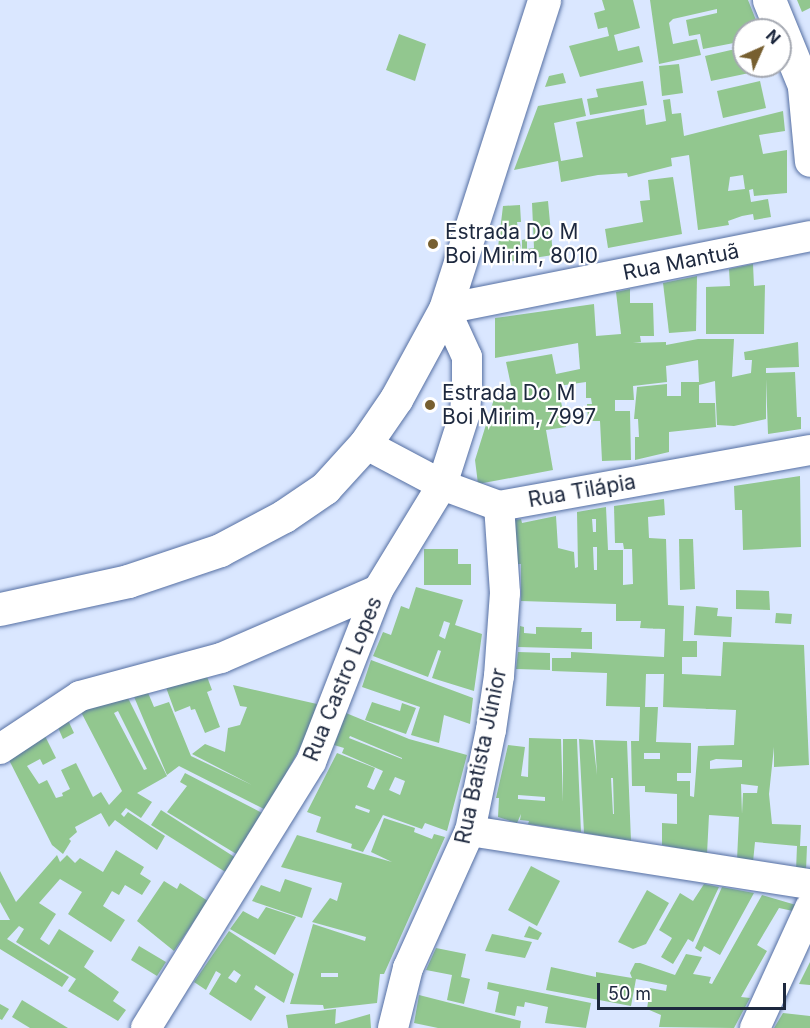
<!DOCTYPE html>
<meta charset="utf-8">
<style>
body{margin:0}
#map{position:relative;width:810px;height:1028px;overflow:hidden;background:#dae7ff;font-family:Inter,sans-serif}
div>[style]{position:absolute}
.building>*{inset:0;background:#92c78f}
.roads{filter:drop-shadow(0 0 2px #556fa3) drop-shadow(0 0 2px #556fa3)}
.street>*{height:30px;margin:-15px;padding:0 15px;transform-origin:15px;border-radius:15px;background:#fff}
.secondary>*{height:33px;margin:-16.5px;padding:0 16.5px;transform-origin:16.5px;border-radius:16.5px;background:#fff}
.primary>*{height:33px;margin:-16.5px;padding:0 16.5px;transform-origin:16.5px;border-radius:16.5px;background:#fff}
.dots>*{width:16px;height:16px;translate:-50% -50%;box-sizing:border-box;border:3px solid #fff;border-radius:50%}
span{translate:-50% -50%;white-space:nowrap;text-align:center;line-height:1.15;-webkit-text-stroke:4.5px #fff;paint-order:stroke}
.poi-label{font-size:21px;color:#1d283e}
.left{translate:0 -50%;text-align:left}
.street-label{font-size:21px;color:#1d283e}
.north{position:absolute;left:732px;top:18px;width:60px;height:60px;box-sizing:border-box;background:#fff;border:2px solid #a5a9b2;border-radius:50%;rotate:45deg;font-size:16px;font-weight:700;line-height:24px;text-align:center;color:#1d283e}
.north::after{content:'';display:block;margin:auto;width:21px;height:27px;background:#775f30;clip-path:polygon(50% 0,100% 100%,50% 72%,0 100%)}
.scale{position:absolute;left:597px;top:983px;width:189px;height:27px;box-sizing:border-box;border:3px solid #1d283e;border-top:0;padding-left:8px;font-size:18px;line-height:21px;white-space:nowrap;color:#1d283e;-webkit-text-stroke:4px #fff;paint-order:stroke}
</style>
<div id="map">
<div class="building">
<div style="clip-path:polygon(602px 0,633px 0,640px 28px,614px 35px,618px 51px,639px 46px,643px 62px,580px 77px,569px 46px,609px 36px,607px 27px,598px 29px,594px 13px,605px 10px)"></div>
<div style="clip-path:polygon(650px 0,748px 0,760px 30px,744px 30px,744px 41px,703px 49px,700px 34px,689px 36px,686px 20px,717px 13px,717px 9px,673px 19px,669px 23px,673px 44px,697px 39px,701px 55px,659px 64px)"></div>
<div style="clip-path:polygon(797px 0,810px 0,810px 8px,802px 12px)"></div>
<div style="clip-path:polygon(399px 34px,426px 44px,415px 81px,386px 70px)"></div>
<div style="clip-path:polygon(744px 47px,744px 66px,753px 66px,754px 72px,711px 81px,705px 56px)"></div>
<div style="clip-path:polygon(679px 64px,683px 93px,662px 96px,659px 66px)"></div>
<div style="clip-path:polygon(563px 73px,566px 83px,545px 87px,549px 76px)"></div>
<div style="clip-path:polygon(643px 81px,647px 105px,590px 115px,587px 99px,598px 97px,596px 89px)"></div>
<div style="clip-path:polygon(760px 81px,766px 108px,723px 118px,717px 91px)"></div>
<div style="clip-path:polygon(evenodd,582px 98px,586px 116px,554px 123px,561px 161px,583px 157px,576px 122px,644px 109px,646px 125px,666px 121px,663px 100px,670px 99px,672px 114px,681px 113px,684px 136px,783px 111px,785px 131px,759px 135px,763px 154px,787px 150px,787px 193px,754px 196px,753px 189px,749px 190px,751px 202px,768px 199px,771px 217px,754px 220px,753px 214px,742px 216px,728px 221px,729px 225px,698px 230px,689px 155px,671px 158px,672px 166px,628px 177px,627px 173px,598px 175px,561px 182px,558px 161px,514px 170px,538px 106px,582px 98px,743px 175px,745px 189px,728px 191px,730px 177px,743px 175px)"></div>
<div style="clip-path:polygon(673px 177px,682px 234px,608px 248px,605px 229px,643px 222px,640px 201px,650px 200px,648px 180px)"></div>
<div style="clip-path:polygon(548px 201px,553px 255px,496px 264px,503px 206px,520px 205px,521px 222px,517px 222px,522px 256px,522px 240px,527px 239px,527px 249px,534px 248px,532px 203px)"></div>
<div style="clip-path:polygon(753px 264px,754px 286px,765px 285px,764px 334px,706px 334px,706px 287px,730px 286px,729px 269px)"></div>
<div style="clip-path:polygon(697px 276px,696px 331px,669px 333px,663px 283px)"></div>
<div style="clip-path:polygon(630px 289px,630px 303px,653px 303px,654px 336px,640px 336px,641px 342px,633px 343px,666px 342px,666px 345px,698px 339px,734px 339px,732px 377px,751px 373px,752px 360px,745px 360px,744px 352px,798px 342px,799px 367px,766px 368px,766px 373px,795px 372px,797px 417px,801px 417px,801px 429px,768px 434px,766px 379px,766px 419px,734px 426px,717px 425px,715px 381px,699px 385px,699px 403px,715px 403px,716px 427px,669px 432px,669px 452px,635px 460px,635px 437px,639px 437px,638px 419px,634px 419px,637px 387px,667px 384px,667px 396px,681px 396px,681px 382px,699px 382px,698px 360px,666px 366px,667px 382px,633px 386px,634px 400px,615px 400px,615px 411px,630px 411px,631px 460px,602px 461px,600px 421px,588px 421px,587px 404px,592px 404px,591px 398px,586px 398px,586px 382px,558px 386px,566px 427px,546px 430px,553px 470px,478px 484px,475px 460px,494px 399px,513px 395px,506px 362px,552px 354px,556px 374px,580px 369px,578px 343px,495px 358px,495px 318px,594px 304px,596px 336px,621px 334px,616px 292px)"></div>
<div style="clip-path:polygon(800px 476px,801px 547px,743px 550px,742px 510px,735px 510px,734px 486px)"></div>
<div style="clip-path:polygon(evenodd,664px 499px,665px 515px,648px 517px,649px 538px,666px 539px,668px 605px,684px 606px,683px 641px,697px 641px,697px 657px,682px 657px,682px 674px,721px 676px,723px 642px,804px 645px,809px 765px,774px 767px,774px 747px,769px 794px,772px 824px,801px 825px,800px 846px,807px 846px,806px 871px,796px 870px,797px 846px,755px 842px,753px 862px,737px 860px,739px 817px,709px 815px,707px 854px,662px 845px,662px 823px,677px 824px,677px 794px,645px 792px,645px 786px,632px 786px,631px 741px,639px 741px,640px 707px,606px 706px,607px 673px,552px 671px,552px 658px,571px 658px,571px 652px,664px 657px,665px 629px,640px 628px,641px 621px,616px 621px,616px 604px,521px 601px,521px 564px,515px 564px,515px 520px,521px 519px,522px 523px,556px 516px,558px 548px,574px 552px,575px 568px,578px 567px,577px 512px,606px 507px,608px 550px,623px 550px,623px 585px,633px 584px,632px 549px,624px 549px,623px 543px,615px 543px,614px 506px,664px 499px,592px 519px,596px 519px,596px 532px,593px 532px,592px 519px,664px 499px,593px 547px,597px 547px,597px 570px,594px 570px,593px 547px,664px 499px,646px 674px,664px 674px,663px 707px,736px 710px,734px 745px,698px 746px,694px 797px,690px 796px,690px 781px,677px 781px,677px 773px,691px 773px,691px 743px,656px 742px,658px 707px,645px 707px,646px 674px,664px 499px,644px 753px,660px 753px,660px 759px,644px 759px,644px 753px,664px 499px,716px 759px,742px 760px,742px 767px,710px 769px,710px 761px,716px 759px,664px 499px,741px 784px,758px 786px,757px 793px,743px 793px,742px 814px,741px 784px)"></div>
<div style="clip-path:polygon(679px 539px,693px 539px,695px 589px,680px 590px)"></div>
<div style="clip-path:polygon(424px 549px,458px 549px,458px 564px,471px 564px,471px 585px,424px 585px)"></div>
<div style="clip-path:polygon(evenodd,416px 587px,463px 600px,455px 625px,482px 634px,474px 691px,432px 678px,441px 651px,438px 650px,428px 677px,373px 656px,383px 632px,391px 635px,401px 606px,409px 609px,416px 587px,444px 621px,450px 623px,445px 639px,439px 636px,444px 621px)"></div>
<div style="clip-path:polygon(736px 590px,769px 591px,770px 610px,736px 609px)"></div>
<div style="clip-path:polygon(696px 606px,718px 608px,717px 616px,732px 617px,731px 637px,694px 635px)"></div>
<div style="clip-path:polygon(776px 613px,792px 614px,791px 624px,775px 623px)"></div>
<div style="clip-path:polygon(520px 626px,524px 627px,524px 633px,536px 634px,536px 627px,582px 628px,581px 632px,592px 632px,592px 649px,518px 647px)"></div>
<div style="clip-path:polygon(518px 652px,550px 653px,550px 670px,516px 669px)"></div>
<div style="clip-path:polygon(371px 660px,473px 698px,470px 724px,444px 715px,439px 743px,411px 735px,420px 707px,362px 687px)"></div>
<div style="clip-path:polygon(206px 674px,212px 690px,207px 692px,220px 727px,205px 733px,195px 709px,191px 710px,190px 706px,175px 712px,164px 682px)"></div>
<div style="clip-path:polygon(233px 685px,317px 704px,305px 739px,266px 810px,179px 766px,167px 775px,132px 692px,146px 688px,154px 707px,169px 702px,191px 756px,252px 785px,192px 754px,205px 744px,225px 752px,228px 728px,240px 725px,247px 707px,240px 706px)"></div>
<div style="clip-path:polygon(evenodd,126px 694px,167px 776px,137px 793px,152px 802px,141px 818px,126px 808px,121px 814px,124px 817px,128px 812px,165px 836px,157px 850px,115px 820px,109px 827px,101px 813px,75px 827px,77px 832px,69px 839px,71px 841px,63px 854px,52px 845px,6px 754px,42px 730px,56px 758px,43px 765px,40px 759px,27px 766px,39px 784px,47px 780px,56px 798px,63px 796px,62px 793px,70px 789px,61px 770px,76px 763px,93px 797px,101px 792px,109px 805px,122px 791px,81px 712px,126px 694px,118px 711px,147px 769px,144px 770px,114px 713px,118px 711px)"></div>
<div style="clip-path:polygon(372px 702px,400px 711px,402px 703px,416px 708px,406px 734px,365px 720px)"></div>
<div style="clip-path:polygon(evenodd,346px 713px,409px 739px,467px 755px,447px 831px,425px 823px,422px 829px,383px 815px,363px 852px,351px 848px,352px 844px,316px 832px,321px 817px,307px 812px,337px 753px,375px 768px,367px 787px,374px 790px,383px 771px,342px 753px,344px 748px,334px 745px,346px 713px,350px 736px,402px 758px,402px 759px,349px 738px,350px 736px,346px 713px,395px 777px,405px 781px,400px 795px,389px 790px,395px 777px,346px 713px,356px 805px,370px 810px,369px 813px,355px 808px,356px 805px)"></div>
<div style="clip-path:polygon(67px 718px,74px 733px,63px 739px,56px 723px)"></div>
<div style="clip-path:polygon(evenodd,529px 738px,561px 739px,563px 802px,563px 739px,577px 739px,581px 832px,528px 824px,529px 821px,520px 820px,521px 814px,517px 823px,498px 817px,499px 798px,496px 798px,508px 745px,525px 747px,521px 776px,528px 777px,529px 738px,518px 795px,545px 797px,545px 801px,518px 799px,518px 795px)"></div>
<div style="clip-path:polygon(evenodd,579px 739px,593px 740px,597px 775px,595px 740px,627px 741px,631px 841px,584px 833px,579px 739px,611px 778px,613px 778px,614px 814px,613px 814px,611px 778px)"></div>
<div style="clip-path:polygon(185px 773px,264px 814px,238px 855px,167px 812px,187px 786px,180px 782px)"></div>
<div style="clip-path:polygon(161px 810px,236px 858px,227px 873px,151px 825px)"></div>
<div style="clip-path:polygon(evenodd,384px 818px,415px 828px,414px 832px,432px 839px,434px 834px,445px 837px,384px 974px,380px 974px,377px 1003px,324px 1009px,323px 1005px,290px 1004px,313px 924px,365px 941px,366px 937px,312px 922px,330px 898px,337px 901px,342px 883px,281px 867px,297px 835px,392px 862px,371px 852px,384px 818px,321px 973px,338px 973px,338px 977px,321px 977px,321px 973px)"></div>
<div style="clip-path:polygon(116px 850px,144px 867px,140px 874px,151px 881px,142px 895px,125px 885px,119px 895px,112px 891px,103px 906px,125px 920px,111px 942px,68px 914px,82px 892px,60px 879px,39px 903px,56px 914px,40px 939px,49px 945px,59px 929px,94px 951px,84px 967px,119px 992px,113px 1001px,126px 1010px,118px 1021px,68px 991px,76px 979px,16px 942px,24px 929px,19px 926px,7px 939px,69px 977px,62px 987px,0 949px,0 920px,10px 920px,0 902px,0 871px,16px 902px,57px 855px,60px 862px,67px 855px,75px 863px,80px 858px,103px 872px)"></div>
<div style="clip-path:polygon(531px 866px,560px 881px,537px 926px,508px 910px)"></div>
<div style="clip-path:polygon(285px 879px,312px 888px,302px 918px,252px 901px,261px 885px,280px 892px)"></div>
<div style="clip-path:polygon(164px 881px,177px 889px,180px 883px,208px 901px,174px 951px,137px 921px)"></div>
<div style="clip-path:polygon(704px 884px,719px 887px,693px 942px,688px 939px,673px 964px,661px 957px,672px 938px,659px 930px,680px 893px,693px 901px)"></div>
<div style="clip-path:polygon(722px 887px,754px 893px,720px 955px,704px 946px,701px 952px,695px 948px)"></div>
<div style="clip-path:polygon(647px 890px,669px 903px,646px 944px,633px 949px,618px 942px)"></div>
<div style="clip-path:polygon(762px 895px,796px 905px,793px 911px,779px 908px,757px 945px,767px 951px,741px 997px,750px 998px,734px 1028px,659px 1027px,661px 1015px,647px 1009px,650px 988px,666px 991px,667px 985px,636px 979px,631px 1006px,546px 990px,551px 967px,596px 977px,596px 972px,632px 978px,630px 973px,635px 963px,640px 963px,675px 975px,686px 954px,702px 957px,693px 974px,711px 977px,709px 983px,712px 984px)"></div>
<div style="clip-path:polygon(266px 907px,296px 917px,275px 955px,230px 929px,243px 911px,258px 919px)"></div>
<div style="clip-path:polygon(529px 926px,542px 933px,538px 940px,524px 937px)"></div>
<div style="clip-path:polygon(evenodd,229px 931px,294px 974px,284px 1003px,256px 985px,254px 989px,266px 997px,251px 1021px,209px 994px,221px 974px,216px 971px,206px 990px,194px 982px,229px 931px,234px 970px,241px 975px,236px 983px,228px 978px,234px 970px)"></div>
<div style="clip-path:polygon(492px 934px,532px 942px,525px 958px,485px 951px)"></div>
<div style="clip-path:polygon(139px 946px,166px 962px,157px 976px,131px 960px)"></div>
<div style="clip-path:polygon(436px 948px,466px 954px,461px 977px,470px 979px,464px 1004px,447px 1000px,452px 975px,426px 970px)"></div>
<div style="clip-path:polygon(810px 962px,810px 985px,799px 984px)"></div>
<div style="clip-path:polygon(488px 982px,591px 1003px,586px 1028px,545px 1023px,548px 1007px,525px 1002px,524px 1007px,517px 1006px,515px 1016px,495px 1012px,499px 992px,487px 989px)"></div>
<div style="clip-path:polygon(419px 995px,521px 1021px,520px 1028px,438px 1028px,414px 1023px)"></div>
<div style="clip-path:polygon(22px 1000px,68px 1028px,30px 1028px,12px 1017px)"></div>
<div style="clip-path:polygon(0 1004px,9px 1009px,2px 1020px,0 1019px)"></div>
<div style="clip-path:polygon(336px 1009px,335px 1024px,370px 1014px,371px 1028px,288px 1028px,286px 1015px)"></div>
<div style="clip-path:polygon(783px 1013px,810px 1016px,810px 1028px,774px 1028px)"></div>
</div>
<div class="roads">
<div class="street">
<div style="left:803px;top:88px;width:74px;rotate:84.6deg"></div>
<div style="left:365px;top:444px;width:87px;rotate:28deg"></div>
<div style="left:442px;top:485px;width:61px;rotate:20.2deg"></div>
<div style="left:499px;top:506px;width:316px;rotate:-10.2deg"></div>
<div style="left:0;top:749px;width:96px;rotate:-33.5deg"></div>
<div style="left:80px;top:696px;width:146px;rotate:-15.1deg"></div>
<div style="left:221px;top:658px;width:171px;rotate:-23.4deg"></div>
<div style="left:470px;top:831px;width:344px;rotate:8.9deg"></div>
<div style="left:146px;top:1028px;width:313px;rotate:-58.2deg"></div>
<div style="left:311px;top:762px;width:185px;rotate:-68.7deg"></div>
<div style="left:378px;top:590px;width:123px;rotate:-58.6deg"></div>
<div style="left:442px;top:485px;width:76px;rotate:-72.3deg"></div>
<div style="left:465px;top:413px;width:26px;rotate:-86deg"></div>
<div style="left:467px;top:387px;width:30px;rotate:-90deg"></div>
<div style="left:467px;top:357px;width:53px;rotate:-114.6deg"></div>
<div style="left:445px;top:309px;width:372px;rotate:-11.3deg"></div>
<div style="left:393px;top:1028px;width:62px;rotate:-76deg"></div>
<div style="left:408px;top:968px;width:150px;rotate:-65.7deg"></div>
<div style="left:470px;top:831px;width:103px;rotate:-78.3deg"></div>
<div style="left:491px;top:730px;width:55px;rotate:-81.6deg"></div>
<div style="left:499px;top:676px;width:83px;rotate:-85.9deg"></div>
<div style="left:505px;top:593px;width:87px;rotate:-93.9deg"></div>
<div style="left:755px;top:1028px;width:132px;rotate:-65.4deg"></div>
</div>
<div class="secondary">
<div style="left:769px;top:0;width:108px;rotate:67.7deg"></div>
</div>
<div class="primary">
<div style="left:0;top:609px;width:131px;rotate:-12.3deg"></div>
<div style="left:128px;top:581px;width:97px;rotate:-18.6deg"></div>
<div style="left:220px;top:550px;width:72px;rotate:-28deg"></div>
<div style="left:284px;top:516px;width:50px;rotate:-34.3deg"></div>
<div style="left:325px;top:488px;width:59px;rotate:-47.7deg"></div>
<div style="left:365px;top:444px;width:55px;rotate:-55.4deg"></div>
<div style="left:396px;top:399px;width:102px;rotate:-61.4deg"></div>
<div style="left:445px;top:309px;width:324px;rotate:-72.2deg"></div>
</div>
</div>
<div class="dots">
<div style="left:433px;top:244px;background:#775f30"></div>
<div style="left:430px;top:405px;background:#775f30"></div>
</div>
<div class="poi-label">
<span class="left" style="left:445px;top:244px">Estrada Do M<br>Boi Mirim, 8010</span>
<span class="left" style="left:442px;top:405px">Estrada Do M<br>Boi Mirim, 7997</span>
</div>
<div class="street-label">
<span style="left:681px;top:262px;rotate:-11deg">Rua Mantuã</span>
<span style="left:582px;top:491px;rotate:-10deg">Rua Tilápia</span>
<span style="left:343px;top:679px;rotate:-68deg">Rua Castro Lopes</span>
<span style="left:481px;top:756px;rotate:-78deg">Rua Batista Júnior</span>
</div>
<div class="north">N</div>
<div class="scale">50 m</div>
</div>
